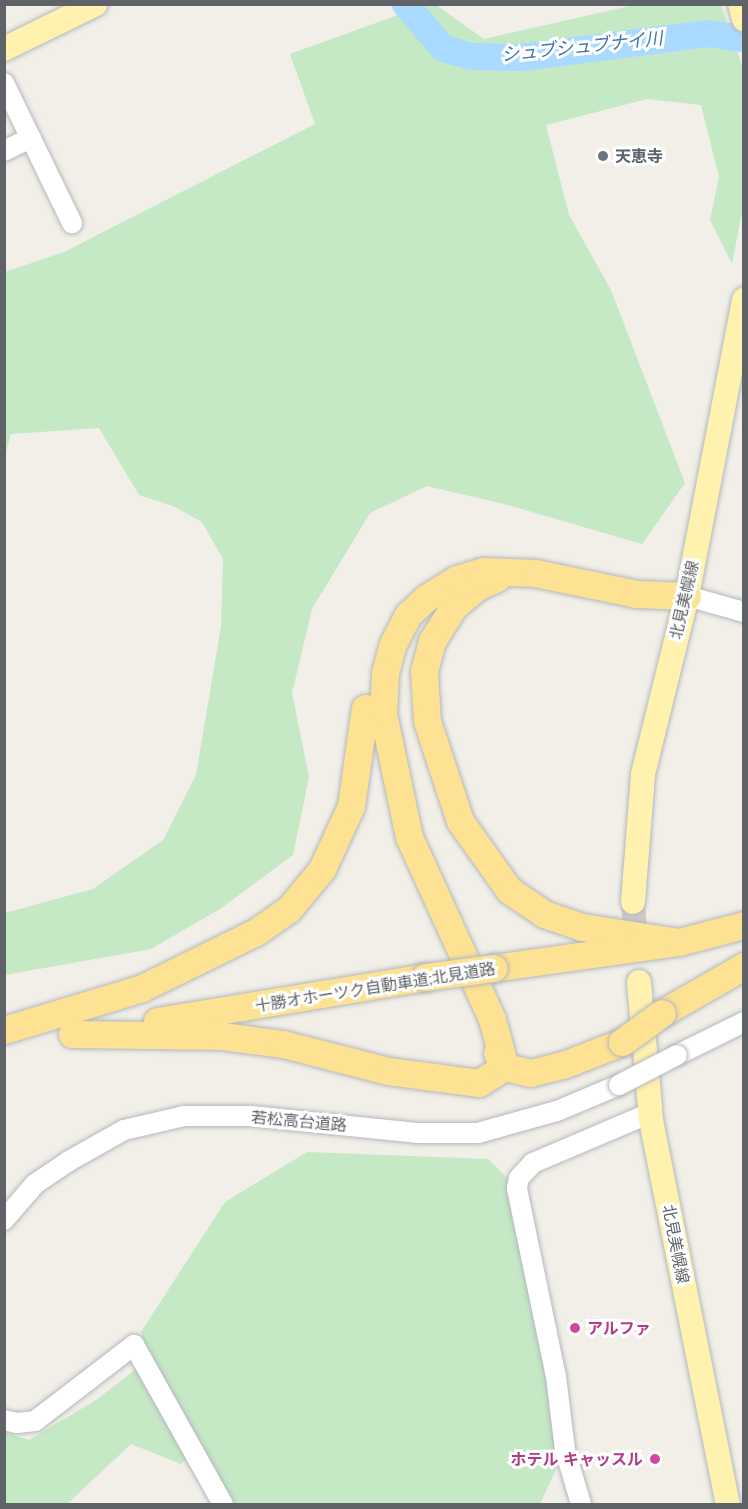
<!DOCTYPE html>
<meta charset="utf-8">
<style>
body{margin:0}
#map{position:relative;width:748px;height:1509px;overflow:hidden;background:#f1efe8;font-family:Mulish,"Noto Sans JP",sans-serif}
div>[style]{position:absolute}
.green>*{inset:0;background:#c5e8c5}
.river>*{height:27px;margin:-13.5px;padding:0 13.5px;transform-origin:13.5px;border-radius:13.5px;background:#aadaff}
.major-tunnel>*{height:24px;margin-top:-12px;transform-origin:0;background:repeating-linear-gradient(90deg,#ccccc8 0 24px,transparent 0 36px)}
.roads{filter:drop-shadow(0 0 2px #b5b8bc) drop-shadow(0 0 2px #b5b8bc)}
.minor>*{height:20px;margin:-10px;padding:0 10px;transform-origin:10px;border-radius:10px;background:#fff}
.major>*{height:24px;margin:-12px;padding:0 12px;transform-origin:12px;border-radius:12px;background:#fff2af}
.highway>*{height:27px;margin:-13.5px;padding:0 13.5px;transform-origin:13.5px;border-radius:13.5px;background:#fde293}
.bridges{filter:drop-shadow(0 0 2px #b5b8bc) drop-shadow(0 0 2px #b5b8bc)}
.minor-bridge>*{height:20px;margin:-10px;padding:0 10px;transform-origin:10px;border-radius:10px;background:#fff}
.highway-bridge>*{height:27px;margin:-13.5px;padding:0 13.5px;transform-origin:13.5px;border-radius:13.5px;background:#fde293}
.dots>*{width:16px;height:16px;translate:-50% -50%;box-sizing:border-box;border:3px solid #fff;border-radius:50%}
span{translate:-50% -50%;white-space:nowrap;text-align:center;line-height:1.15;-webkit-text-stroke:6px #fff;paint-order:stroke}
.worship-label{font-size:16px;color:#5b616d;font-weight:700}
.left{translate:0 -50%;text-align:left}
.street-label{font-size:16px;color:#5f6368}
.hotel-label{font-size:16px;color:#b23c85;font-weight:700}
.right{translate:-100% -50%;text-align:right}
.water-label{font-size:18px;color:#4174aa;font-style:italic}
.frame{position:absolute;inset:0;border:6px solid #5f6368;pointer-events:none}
</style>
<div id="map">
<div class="green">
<div style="clip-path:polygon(426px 5px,436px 5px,484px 39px,634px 5px,721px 5px,744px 71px,743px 207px,732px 264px,710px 220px,719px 177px,701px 105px,647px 99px,546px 125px,569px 215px,611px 290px,685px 483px,642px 544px,508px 505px,427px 486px,370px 513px,312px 609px,292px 693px,309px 777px,293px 855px,220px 909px,151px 949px,5px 975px,5px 913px,93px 889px,163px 840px,196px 775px,221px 626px,223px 559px,202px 522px,173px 506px,139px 495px,99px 428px,11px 434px,5px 455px,5px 272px,64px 252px,315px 124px,290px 54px)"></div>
<div style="clip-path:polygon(307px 1152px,488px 1159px,517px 1188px,565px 1450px,540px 1504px,235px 1504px,198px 1446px,181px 1464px,131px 1444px,67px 1504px,5px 1504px,4px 1432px,29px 1440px,96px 1400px,148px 1360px,141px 1332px,225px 1202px)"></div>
</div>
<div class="river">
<div style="left:405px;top:4px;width:58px;rotate:49.2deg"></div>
<div style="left:443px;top:48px;width:29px;rotate:16deg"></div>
<div style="left:471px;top:56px;width:49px;rotate:1.2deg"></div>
<div style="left:520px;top:57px;width:189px;rotate:-7.3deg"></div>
<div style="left:707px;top:33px;width:37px;rotate:8deg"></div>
</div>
<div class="major-tunnel">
<div style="left:633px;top:902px;width:80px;rotate:85.7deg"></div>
</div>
<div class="roads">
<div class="minor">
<div style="left:4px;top:83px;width:156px;rotate:64.1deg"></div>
<div style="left:4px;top:151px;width:30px;rotate:-26deg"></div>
<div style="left:687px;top:596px;width:59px;rotate:15.7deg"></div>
<div style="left:677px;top:1055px;width:75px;rotate:-26.2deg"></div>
<div style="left:4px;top:1220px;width:48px;rotate:-49.3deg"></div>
<div style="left:35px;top:1184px;width:41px;rotate:-34.1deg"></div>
<div style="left:69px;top:1161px;width:63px;rotate:-29.4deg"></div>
<div style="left:124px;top:1130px;width:62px;rotate:-13.1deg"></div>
<div style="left:184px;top:1116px;width:67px"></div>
<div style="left:251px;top:1116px;width:169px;rotate:5.8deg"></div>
<div style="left:419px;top:1133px;width:59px"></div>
<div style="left:478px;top:1133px;width:82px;rotate:-15.6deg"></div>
<div style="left:557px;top:1111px;width:67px;rotate:-22.8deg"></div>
<div style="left:4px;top:1420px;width:13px;rotate:13deg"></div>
<div style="left:17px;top:1423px;width:18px;rotate:-6deg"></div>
<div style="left:35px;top:1421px;width:125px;rotate:-37.5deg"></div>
<div style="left:134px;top:1345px;width:182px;rotate:60.8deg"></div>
<div style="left:581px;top:1504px;width:56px;rotate:-106.5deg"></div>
<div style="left:565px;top:1450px;width:74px;rotate:-97deg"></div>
<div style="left:556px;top:1377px;width:193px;rotate:-101.7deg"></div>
<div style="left:517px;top:1188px;width:10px;rotate:-79deg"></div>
<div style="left:519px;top:1178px;width:21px;rotate:-47deg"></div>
<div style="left:533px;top:1163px;width:127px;rotate:-23.1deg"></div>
</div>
<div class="major">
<div style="left:740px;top:4px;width:16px;rotate:75deg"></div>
<div style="left:4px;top:49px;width:102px;rotate:-26.1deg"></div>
<div style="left:633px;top:902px;width:128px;rotate:-85.5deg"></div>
<div style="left:643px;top:774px;width:183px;rotate:-76.1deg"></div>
<div style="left:687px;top:596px;width:302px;rotate:-79.1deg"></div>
<div style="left:639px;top:982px;width:139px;rotate:85deg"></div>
<div style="left:651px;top:1120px;width:392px;rotate:78.7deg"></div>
</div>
<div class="highway">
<div style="left:497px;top:578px;width:22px;rotate:156deg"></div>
<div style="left:477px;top:587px;width:30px;rotate:140deg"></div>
<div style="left:454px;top:606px;width:41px;rotate:122.2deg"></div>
<div style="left:432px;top:641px;width:31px;rotate:105deg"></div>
<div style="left:424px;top:671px;width:50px;rotate:86.6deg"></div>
<div style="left:427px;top:721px;width:105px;rotate:71.7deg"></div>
<div style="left:460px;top:821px;width:85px;rotate:54.6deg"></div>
<div style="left:509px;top:890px;width:42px;rotate:34.4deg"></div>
<div style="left:544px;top:914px;width:40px;rotate:18.9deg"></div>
<div style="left:582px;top:927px;width:98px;rotate:8.8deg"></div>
<div style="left:493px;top:968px;width:188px;rotate:-8deg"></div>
<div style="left:679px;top:942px;width:67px;rotate:-14.7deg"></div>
<div style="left:662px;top:1013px;width:95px;rotate:-29.8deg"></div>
<div style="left:157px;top:1021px;width:272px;rotate:-9.3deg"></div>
<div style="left:4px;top:1030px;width:144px;rotate:-16.9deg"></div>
<div style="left:142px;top:988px;width:127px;rotate:-26.2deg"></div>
<div style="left:256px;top:932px;width:39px;rotate:-35deg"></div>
<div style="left:288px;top:910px;width:53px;rotate:-50.3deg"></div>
<div style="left:322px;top:869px;width:69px;rotate:-65.3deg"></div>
<div style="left:351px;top:806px;width:99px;rotate:-81.9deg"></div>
<div style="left:72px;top:1034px;width:150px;rotate:0.8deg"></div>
<div style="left:222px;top:1036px;width:62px;rotate:7.5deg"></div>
<div style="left:283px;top:1044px;width:108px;rotate:14.4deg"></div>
<div style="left:388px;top:1071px;width:92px;rotate:7.5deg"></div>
<div style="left:479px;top:1083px;width:31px;rotate:-32deg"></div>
<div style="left:505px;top:1067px;width:50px;rotate:-105.2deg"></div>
<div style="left:492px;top:1019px;width:200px;rotate:-114.5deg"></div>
<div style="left:409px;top:837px;width:126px;rotate:-101.9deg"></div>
<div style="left:383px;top:714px;width:41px;rotate:-87.2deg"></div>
<div style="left:385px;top:673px;width:30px;rotate:-75deg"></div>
<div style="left:393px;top:644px;width:33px;rotate:-63deg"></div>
<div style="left:408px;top:615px;width:25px;rotate:-43deg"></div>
<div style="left:426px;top:598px;width:36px;rotate:-32deg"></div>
<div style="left:457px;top:579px;width:27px;rotate:-17deg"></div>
<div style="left:483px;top:571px;width:52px;rotate:2.2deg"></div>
<div style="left:535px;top:573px;width:104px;rotate:11.6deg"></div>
<div style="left:637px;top:594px;width:50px;rotate:2.3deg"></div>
<div style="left:497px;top:1053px;width:16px;rotate:60deg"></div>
<div style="left:505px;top:1067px;width:26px;rotate:13deg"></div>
<div style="left:530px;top:1073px;width:34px;rotate:-14deg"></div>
<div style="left:563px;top:1065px;width:63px;rotate:-21.3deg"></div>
</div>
</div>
<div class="bridges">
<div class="minor-bridge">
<div style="left:619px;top:1085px;width:65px;rotate:-27.3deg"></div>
</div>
<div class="highway-bridge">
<div style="left:425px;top:977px;width:69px;rotate:-7.5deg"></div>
<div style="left:622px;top:1042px;width:49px;rotate:-35.9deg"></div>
</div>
</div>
<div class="dots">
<div style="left:603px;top:156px;background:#6b7280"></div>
<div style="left:575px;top:1328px;background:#d1479c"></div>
<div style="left:655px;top:1459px;background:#d1479c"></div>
</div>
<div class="worship-label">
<span class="left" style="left:615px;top:156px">天恵寺</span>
</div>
<div class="street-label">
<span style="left:684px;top:600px;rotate:-77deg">北見美幌線</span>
<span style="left:375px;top:987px;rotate:-9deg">十勝オホーツク自動車道;北見道路</span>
<span style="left:299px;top:1121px;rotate:5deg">若松高台道路</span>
<span style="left:676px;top:1244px;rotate:79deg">北見美幌線</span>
</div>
<div class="hotel-label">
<span class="left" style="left:587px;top:1328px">アルファ</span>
<span class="right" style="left:643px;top:1459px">ホテル キャッスル</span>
</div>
<div class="water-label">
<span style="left:582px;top:47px;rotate:-6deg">シュブシュブナイ川</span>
</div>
<div class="frame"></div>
</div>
